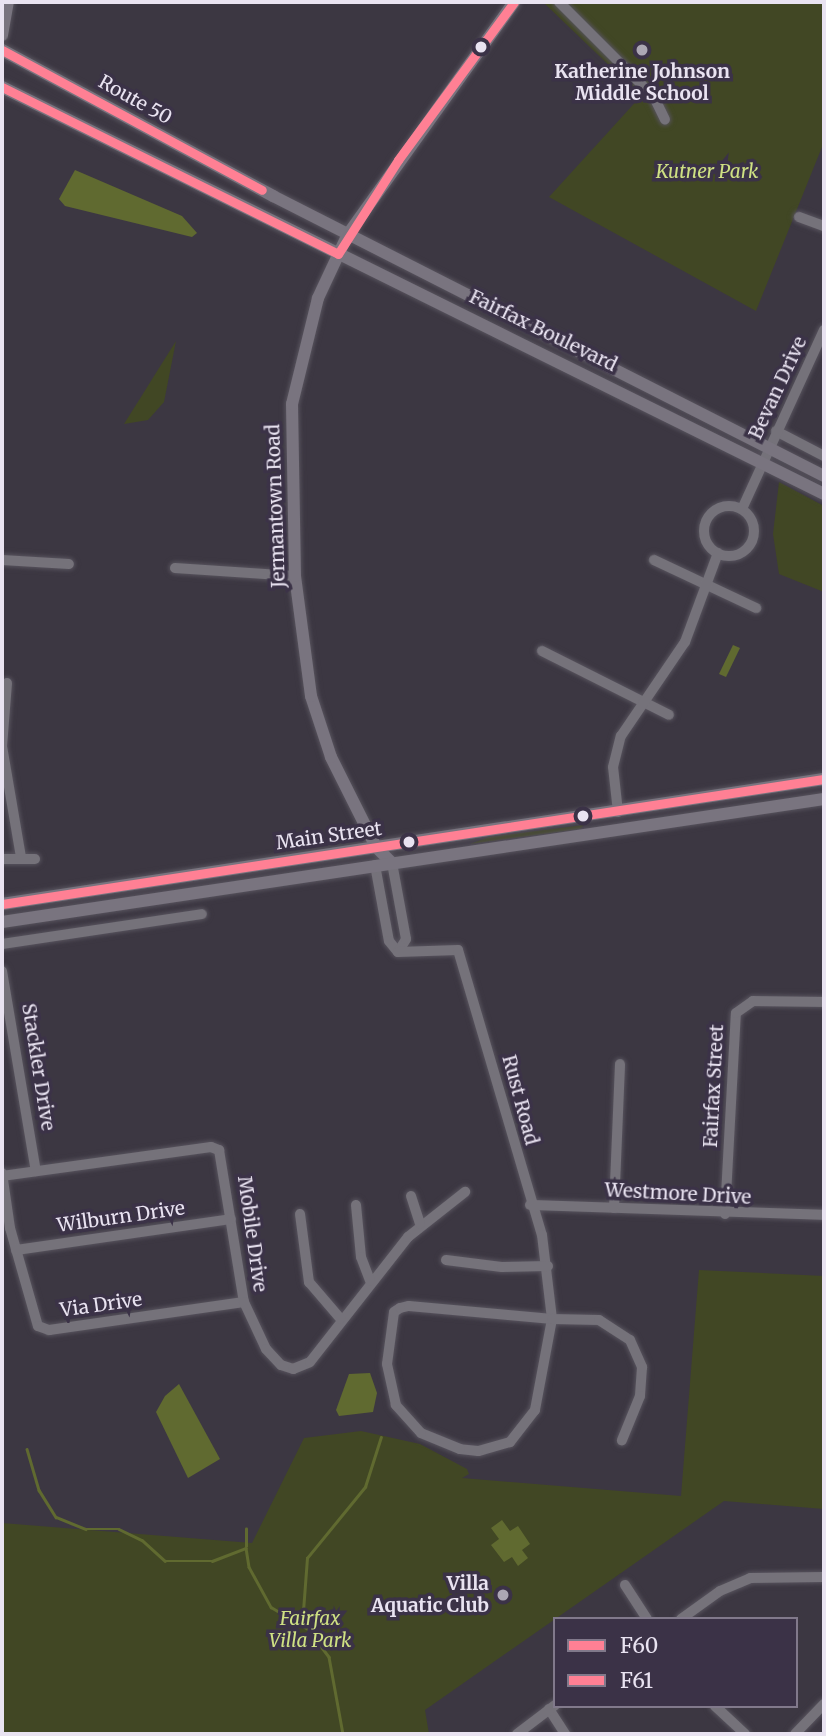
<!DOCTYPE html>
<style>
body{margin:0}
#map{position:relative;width:826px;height:1736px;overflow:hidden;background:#3c3742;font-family:Merriweather,serif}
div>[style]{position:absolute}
.green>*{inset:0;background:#414724}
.water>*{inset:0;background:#606a30}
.stream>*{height:2.5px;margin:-1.25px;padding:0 1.25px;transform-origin:1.25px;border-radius:1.25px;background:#606a30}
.roads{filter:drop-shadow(0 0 2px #57535d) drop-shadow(0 0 2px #57535d)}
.minor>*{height:10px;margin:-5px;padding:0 5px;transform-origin:5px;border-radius:5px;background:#75727a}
.minor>.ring{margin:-5px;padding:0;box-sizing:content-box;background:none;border:10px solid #75727a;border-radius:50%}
.major>*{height:12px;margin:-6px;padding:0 6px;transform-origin:6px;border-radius:6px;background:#79747f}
.bus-1>*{height:9px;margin:-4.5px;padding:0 4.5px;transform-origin:4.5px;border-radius:4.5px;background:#ff8094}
.bus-2>*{height:9px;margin:-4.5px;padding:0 4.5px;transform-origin:4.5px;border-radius:4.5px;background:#ff8094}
.dots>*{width:19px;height:19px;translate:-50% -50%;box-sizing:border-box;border:4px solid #3b3247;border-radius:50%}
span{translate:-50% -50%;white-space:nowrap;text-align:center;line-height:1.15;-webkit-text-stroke:7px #3b3247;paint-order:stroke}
.poi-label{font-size:19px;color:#e9e3f1;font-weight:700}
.right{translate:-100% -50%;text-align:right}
.street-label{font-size:19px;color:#e9e3f1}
.park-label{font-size:19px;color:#cfe183;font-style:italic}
.frame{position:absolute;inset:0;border:4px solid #e9e3f1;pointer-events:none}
.legend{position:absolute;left:553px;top:1617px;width:245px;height:91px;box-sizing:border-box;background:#3b3247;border:2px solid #81798b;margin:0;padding:9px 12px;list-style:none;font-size:21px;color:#e9e3f1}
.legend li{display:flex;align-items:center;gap:14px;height:35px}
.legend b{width:35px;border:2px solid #81798b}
</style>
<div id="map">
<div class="green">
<div style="clip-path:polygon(543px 2px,824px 2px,824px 142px,756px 311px,549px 197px,641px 96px)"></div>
<div style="clip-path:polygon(176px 341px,164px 402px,148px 420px,124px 424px)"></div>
<div style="clip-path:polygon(779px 482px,824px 506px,824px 592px,779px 574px,773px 534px)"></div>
<div style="clip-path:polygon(584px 825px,580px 829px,470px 844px,489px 837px)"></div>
<div style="clip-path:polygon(699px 1270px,824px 1276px,824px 1509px,724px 1501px,425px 1710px,429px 1734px,2px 1734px,2px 1523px,252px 1543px,304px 1438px,361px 1431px,420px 1444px,467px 1469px,469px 1474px,462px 1478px,681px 1496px)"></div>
</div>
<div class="water">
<div style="clip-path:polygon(75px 170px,182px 216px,197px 233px,192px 237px,65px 206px,59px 199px)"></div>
<div style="clip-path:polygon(733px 645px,740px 648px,726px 677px,719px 674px)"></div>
<div style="clip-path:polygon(370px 1373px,377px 1393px,373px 1412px,339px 1416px,336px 1410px,349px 1374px)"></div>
<div style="clip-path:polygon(179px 1384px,220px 1459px,188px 1478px,156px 1412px,165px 1396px)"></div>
<div style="clip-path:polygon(502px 1520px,510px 1531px,518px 1526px,530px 1544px,522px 1550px,528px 1558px,518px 1566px,512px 1557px,504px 1562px,491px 1545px,499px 1539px,491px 1528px)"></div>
</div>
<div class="stream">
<div style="left:27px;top:1449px;width:43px;rotate:73.7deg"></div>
<div style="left:39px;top:1490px;width:32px;rotate:58deg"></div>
<div style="left:56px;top:1517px;width:32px;rotate:22deg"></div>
<div style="left:86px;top:1529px;width:33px"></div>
<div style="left:119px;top:1529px;width:25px;rotate:26deg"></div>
<div style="left:142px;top:1540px;width:31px;rotate:42deg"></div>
<div style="left:165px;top:1561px;width:47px"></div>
<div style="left:212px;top:1561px;width:36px;rotate:-21deg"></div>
<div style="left:246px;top:1548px;width:19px;rotate:81deg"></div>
<div style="left:249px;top:1567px;width:46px;rotate:61.2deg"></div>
<div style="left:271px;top:1607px;width:43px;rotate:30.7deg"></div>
<div style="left:308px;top:1629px;width:35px;rotate:53deg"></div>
<div style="left:329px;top:1657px;width:78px;rotate:79.7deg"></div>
<div style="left:246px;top:1546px;width:17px;rotate:-90deg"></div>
<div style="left:294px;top:1618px;width:11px;rotate:-38deg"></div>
<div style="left:303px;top:1611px;width:53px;rotate:-85.7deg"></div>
<div style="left:307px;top:1558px;width:92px;rotate:-50.8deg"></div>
<div style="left:365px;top:1487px;width:52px;rotate:-72.3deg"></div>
</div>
<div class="roads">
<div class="minor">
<div style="left:559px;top:2px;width:134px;rotate:45deg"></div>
<div style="left:654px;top:97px;width:25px;rotate:64deg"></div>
<div style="left:799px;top:217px;width:27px;rotate:20deg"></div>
<div style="left:776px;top:431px;width:54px;rotate:27.5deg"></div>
<div class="ring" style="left:704px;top:506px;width:40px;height:40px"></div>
<div style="left:742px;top:509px;width:197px;rotate:-65.4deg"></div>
<div style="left:2px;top:560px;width:67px;rotate:3.4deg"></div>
<div style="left:654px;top:560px;width:113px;rotate:25.2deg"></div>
<div style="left:175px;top:568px;width:120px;rotate:3.8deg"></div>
<div style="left:542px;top:651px;width:142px;rotate:26.7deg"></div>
<div style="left:7px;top:683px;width:63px;rotate:94.5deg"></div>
<div style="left:2px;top:746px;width:113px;rotate:80.3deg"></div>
<div style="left:618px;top:812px;width:45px;rotate:-96.3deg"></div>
<div style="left:613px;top:767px;width:32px;rotate:-76deg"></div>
<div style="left:621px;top:736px;width:114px;rotate:-55.8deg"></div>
<div style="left:685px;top:642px;width:95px;rotate:-69.7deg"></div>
<div style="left:4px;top:859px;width:31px"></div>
<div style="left:375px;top:865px;width:77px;rotate:79.6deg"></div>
<div style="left:389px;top:941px;width:14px;rotate:51deg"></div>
<div style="left:398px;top:952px;width:15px;rotate:-58deg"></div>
<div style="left:406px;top:939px;width:77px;rotate:-100.4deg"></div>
<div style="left:2px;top:944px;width:202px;rotate:-8.5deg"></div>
<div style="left:398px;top:952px;width:60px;rotate:-1.9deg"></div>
<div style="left:458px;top:950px;width:297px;rotate:73.6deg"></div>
<div style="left:542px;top:1235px;width:85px;rotate:83.2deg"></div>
<div style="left:552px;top:1319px;width:93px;rotate:100.6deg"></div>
<div style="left:535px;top:1410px;width:41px;rotate:128deg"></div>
<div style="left:510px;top:1442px;width:33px;rotate:164deg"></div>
<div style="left:478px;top:1451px;width:18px;rotate:-174deg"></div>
<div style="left:460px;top:1449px;width:42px;rotate:-157.7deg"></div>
<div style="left:421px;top:1433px;width:38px;rotate:-132deg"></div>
<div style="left:396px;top:1405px;width:42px;rotate:-102.4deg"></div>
<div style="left:387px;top:1364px;width:52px;rotate:-82.3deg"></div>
<div style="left:394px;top:1312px;width:7px;rotate:-34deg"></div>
<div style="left:400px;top:1308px;width:9px;rotate:-13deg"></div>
<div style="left:409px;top:1306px;width:144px;rotate:5.2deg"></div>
<div style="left:552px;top:1319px;width:47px;rotate:1.2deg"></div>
<div style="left:599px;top:1320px;width:37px;rotate:33deg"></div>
<div style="left:630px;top:1340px;width:30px;rotate:66deg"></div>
<div style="left:642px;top:1367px;width:29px;rotate:94deg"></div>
<div style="left:640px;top:1396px;width:48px;rotate:112.2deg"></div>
<div style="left:2px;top:971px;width:203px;rotate:80.4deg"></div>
<div style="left:2px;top:1173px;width:56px;rotate:81.7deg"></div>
<div style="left:10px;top:1228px;width:102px;rotate:74.1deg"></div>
<div style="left:38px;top:1326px;width:12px;rotate:20deg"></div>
<div style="left:49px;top:1330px;width:197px;rotate:-8.2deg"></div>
<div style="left:2px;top:1176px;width:211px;rotate:-7.9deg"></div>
<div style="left:211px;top:1147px;width:9px;rotate:21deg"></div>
<div style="left:219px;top:1150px;width:154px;rotate:80.7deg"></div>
<div style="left:244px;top:1302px;width:52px;rotate:64.9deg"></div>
<div style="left:266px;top:1349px;width:22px;rotate:47deg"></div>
<div style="left:281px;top:1365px;width:13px;rotate:18deg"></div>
<div style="left:293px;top:1369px;width:18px;rotate:-22deg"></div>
<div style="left:310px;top:1362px;width:159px;rotate:-51.9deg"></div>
<div style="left:408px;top:1237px;width:73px;rotate:-38.3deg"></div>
<div style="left:411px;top:1196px;width:29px;rotate:72deg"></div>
<div style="left:356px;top:1205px;width:52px;rotate:84.5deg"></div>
<div style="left:361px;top:1257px;width:25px;rotate:69deg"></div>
<div style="left:530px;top:1205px;width:294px;rotate:1.9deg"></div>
<div style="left:614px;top:1208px;width:144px;rotate:-87.6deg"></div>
<div style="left:300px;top:1214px;width:69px;rotate:82.5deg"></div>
<div style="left:309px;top:1282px;width:48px;rotate:49.3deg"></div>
<div style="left:725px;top:1214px;width:201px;rotate:-86.9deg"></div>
<div style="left:736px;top:1013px;width:21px;rotate:-35deg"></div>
<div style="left:753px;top:1001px;width:71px;rotate:0.8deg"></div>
<div style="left:16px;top:1250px;width:217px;rotate:-8.2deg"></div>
<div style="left:446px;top:1260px;width:56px;rotate:7.1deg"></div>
<div style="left:502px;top:1267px;width:46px;rotate:-1.2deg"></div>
<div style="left:625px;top:1585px;width:40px;rotate:57.1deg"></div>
<div style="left:681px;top:1619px;width:48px;rotate:-35.7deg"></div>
<div style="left:720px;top:1591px;width:33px;rotate:-23deg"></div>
<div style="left:750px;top:1578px;width:74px;rotate:-0.8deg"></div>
<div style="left:715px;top:1706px;width:41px;rotate:43deg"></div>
<div style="left:549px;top:1709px;width:30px;rotate:57deg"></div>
<div style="left:517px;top:1734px;width:48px;rotate:-37.3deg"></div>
<div style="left:795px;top:1734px;width:42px;rotate:-46deg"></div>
</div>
<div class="major">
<div style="left:2px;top:35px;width:34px;rotate:-80deg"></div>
<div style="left:2px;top:50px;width:308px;rotate:28.3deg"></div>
<div style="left:273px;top:196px;width:618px;rotate:26.94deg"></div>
<div style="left:2px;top:87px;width:917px;rotate:26.34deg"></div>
<div style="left:392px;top:863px;width:23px;rotate:-135deg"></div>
<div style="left:376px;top:847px;width:101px;rotate:-116.6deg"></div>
<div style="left:331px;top:757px;width:64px;rotate:-108.2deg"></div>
<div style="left:311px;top:696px;width:121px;rotate:-97.6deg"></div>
<div style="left:295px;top:576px;width:172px;rotate:-91deg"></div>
<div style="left:292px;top:404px;width:109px;rotate:-76.2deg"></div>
<div style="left:318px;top:298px;width:71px;rotate:-64.9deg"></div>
<div style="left:348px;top:234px;width:285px;rotate:-54.4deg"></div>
<div style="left:2px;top:904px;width:831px;rotate:-8.65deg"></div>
<div style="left:2px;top:922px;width:831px;rotate:-8.51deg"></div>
</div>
</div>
<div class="bus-1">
<div style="left:2px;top:904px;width:831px;rotate:-8.65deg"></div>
</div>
<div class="bus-2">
<div style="left:2px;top:50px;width:295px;rotate:28.3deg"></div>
<div style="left:2px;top:87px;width:375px;rotate:26.4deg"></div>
<div style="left:338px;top:254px;width:112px;rotate:-57.4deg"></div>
<div style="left:398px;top:160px;width:196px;rotate:-53.7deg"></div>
</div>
<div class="dots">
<div style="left:481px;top:47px;background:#e9e3f1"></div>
<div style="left:642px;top:50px;background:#aca7b4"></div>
<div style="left:583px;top:816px;background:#e9e3f1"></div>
<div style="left:409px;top:842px;background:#e9e3f1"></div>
<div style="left:503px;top:1595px;background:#aca7b4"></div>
</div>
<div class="poi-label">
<span style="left:642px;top:83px">Katherine Johnson<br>Middle School</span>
<span class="right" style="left:489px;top:1595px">Villa<br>Aquatic Club</span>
</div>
<div class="street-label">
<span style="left:135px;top:100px;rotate:29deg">Route 50</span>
<span style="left:543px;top:331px;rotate:26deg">Fairfax Boulevard</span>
<span style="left:778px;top:388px;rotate:-65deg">Bevan Drive</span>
<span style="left:276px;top:506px;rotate:-92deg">Jermantown Road</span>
<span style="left:329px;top:836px;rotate:-8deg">Main Street</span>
<span style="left:38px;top:1067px;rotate:81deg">Stackler Drive</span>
<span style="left:714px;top:1086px;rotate:-87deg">Fairfax Street</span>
<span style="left:520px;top:1100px;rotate:75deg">Rust Road</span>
<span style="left:678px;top:1194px;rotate:3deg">Westmore Drive</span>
<span style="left:121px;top:1217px;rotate:-8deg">Wilburn Drive</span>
<span style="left:252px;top:1234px;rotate:82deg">Mobile Drive</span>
<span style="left:101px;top:1305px;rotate:-8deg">Via Drive</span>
</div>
<div class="park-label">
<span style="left:707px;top:172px">Kutner Park</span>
<span style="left:310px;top:1630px">Fairfax<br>Villa Park</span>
</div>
<div class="frame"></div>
<ul class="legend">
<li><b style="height:9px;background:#ff8094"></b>F60</li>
<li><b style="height:9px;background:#ff8094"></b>F61</li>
</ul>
</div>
